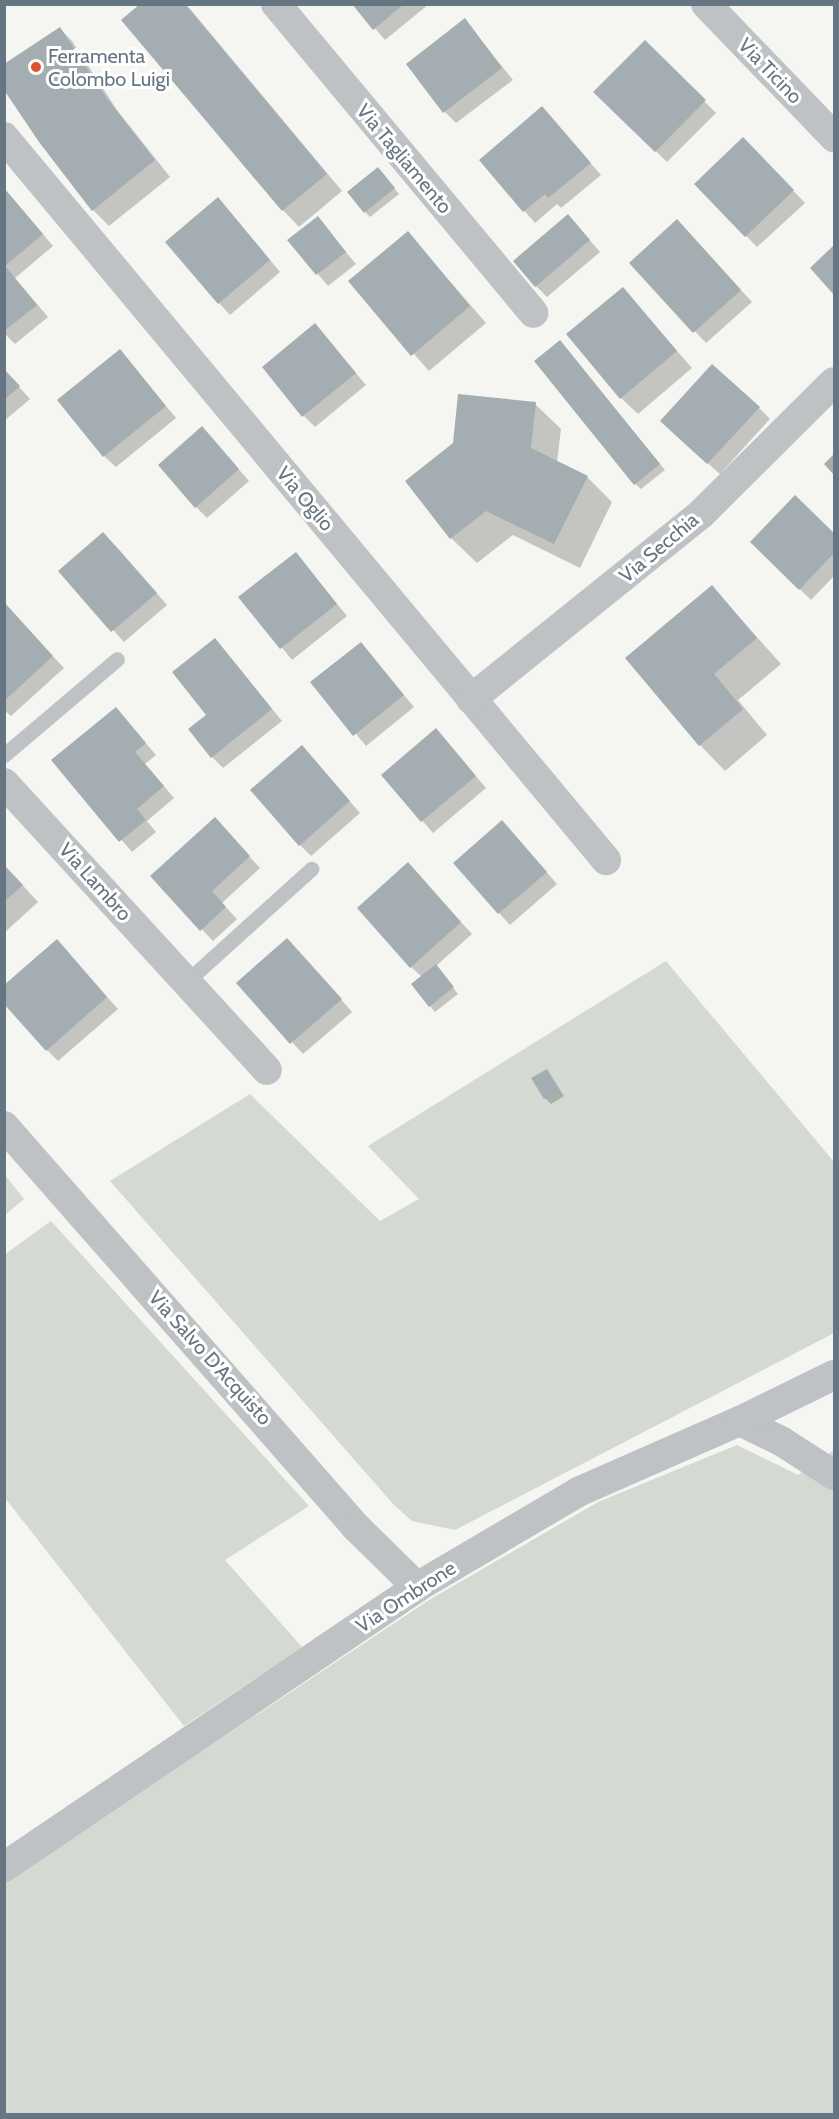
<!DOCTYPE html>
<style>
body{margin:0}
#map{position:relative;width:839px;height:2119px;overflow:hidden;background:#f5f5f1;font-family:Cabin,sans-serif}
div>[style]{position:absolute}
.green>*{inset:0;background:#d4dad1}
.shadow>*{inset:0;background:#0003}
.building>*{inset:0;background:#a4adb2}
.service>*{height:15px;margin:-7.5px;padding:0 7.5px;transform-origin:7.5px;border-radius:7.5px;background:#bec2c5}
.minor>*{height:30px;margin:-15px;padding:0 15px;transform-origin:15px;border-radius:15px;background:#bec2c5}
.dots>*{width:16px;height:16px;translate:-50% -50%;box-sizing:border-box;border:3px solid #fff;border-radius:50%}
span{translate:-50% -50%;white-space:nowrap;text-align:center;line-height:1.15;-webkit-text-stroke:6px #fff;paint-order:stroke}
.poi-label{font-size:20px;color:#657581}
.left{translate:0 -50%;text-align:left}
.street-label{font-size:20px;color:#657581}
.frame{position:absolute;inset:0;border:6px solid #657581;pointer-events:none}
</style>
<div id="map">
<div class="green">
<div style="clip-path:polygon(666px 961px,834px 1162px,834px 1333px,455px 1530px,412px 1521px,394px 1505px,110px 1181px,250px 1094px,380px 1221px,419px 1199px,368px 1146px)"></div>
<div style="clip-path:polygon(5px 1175px,24px 1199px,5px 1215px,4px 1215px)"></div>
<div style="clip-path:polygon(51px 1221px,309px 1506px,225px 1560px,302px 1647px,184px 1726px,5px 1498px,4px 1255px)"></div>
<div style="clip-path:polygon(737px 1445px,798px 1475px,834px 1450px,834px 2114px,5px 2114px,5px 1882px,429px 1600px,598px 1502px)"></div>
</div>
<div class="shadow">
<div style="clip-path:polygon(142px 4px,186px 4px,342px 191px,299px 227px,283px 210px)"></div>
<div style="clip-path:polygon(354px 4px,429px 4px,385px 40px)"></div>
<div style="clip-path:polygon(465px 20px,513px 80px,456px 123px,445px 112px)"></div>
<div style="clip-path:polygon(60px 29px,72px 41px,117px 110px,170px 177px,109px 226px,93px 210px)"></div>
<div style="clip-path:polygon(645px 42px,716px 113px,667px 162px,595px 92px)"></div>
<div style="clip-path:polygon(542px 108px,601px 175px,561px 208px,557px 204px,535px 223px,481px 160px)"></div>
<div style="clip-path:polygon(743px 139px,805px 203px,757px 247px,696px 184px)"></div>
<div style="clip-path:polygon(383px 175px,399px 194px,370px 217px,365px 212px)"></div>
<div style="clip-path:polygon(4px 188px,53px 246px,15px 278px,48px 317px,15px 344px,4px 333px)"></div>
<div style="clip-path:polygon(229px 211px,280px 272px,230px 315px,219px 303px)"></div>
<div style="clip-path:polygon(317px 218px,356px 264px,328px 286px,289px 240px)"></div>
<div style="clip-path:polygon(579px 228px,600px 252px,547px 297px,536px 286px)"></div>
<div style="clip-path:polygon(688px 232px,752px 302px,706px 343px,631px 263px)"></div>
<div style="clip-path:polygon(408px 233px,486px 323px,429px 371px,350px 281px)"></div>
<div style="clip-path:polygon(834px 247px,834px 292px,812px 269px)"></div>
<div style="clip-path:polygon(623px 289px,692px 368px,638px 414px,621px 398px)"></div>
<div style="clip-path:polygon(315px 325px,366px 385px,315px 427px,304px 416px)"></div>
<div style="clip-path:polygon(565px 348px,665px 470px,641px 489px,635px 484px)"></div>
<div style="clip-path:polygon(120px 351px,176px 418px,116px 467px,104px 456px)"></div>
<div style="clip-path:polygon(4px 370px,30px 399px,4px 421px)"></div>
<div style="clip-path:polygon(535px 404px,561px 429px,557px 462px,587px 477px,612px 502px,580px 568px,513px 535px,477px 563px,451px 538px,407px 481px)"></div>
<div style="clip-path:polygon(759px 408px,770px 419px,720px 474px,673px 433px)"></div>
<div style="clip-path:polygon(213px 440px,249px 481px,207px 518px,196px 507px)"></div>
<div style="clip-path:polygon(795px 497px,834px 535px,834px 576px,811px 600px,752px 542px)"></div>
<div style="clip-path:polygon(115px 545px,167px 605px,124px 642px,60px 571px)"></div>
<div style="clip-path:polygon(296px 554px,347px 616px,292px 660px,241px 597px)"></div>
<div style="clip-path:polygon(712px 587px,781px 664px,738px 700px,767px 735px,725px 771px,700px 745px)"></div>
<div style="clip-path:polygon(4px 604px,64px 668px,11px 716px,4px 710px)"></div>
<div style="clip-path:polygon(361px 644px,414px 707px,366px 746px,313px 682px)"></div>
<div style="clip-path:polygon(226px 652px,282px 721px,223px 768px,212px 757px,208px 715px)"></div>
<div style="clip-path:polygon(116px 709px,156px 755px,145px 764px,174px 798px,147px 821px,156px 832px,132px 852px,53px 760px)"></div>
<div style="clip-path:polygon(447px 742px,486px 788px,433px 833px,383px 775px)"></div>
<div style="clip-path:polygon(313px 759px,360px 813px,311px 856px,300px 845px)"></div>
<div style="clip-path:polygon(226px 831px,260px 868px,222px 903px,237px 919px,213px 941px,152px 877px)"></div>
<div style="clip-path:polygon(513px 834px,557px 884px,510px 925px,499px 913px)"></div>
<div style="clip-path:polygon(4px 865px,38px 902px,4px 933px)"></div>
<div style="clip-path:polygon(419px 876px,472px 934px,436px 966px,458px 994px,435px 1012px,430px 1006px,422px 977px,411px 967px)"></div>
<div style="clip-path:polygon(299px 952px,352px 1012px,303px 1054px,238px 983px)"></div>
<div style="clip-path:polygon(68px 953px,118px 1009px,58px 1061px,47px 1050px)"></div>
<div style="clip-path:polygon(547px 1071px,564px 1096px,551px 1104px,545px 1098px)"></div>
</div>
<div class="building">
<div style="clip-path:polygon(140px 4px,185px 4px,327px 174px,282px 211px,121px 20px)"></div>
<div style="clip-path:polygon(352px 4px,404px 4px,373px 30px)"></div>
<div style="clip-path:polygon(465px 18px,502px 68px,443px 113px,406px 64px)"></div>
<div style="clip-path:polygon(60px 27px,106px 97px,155px 160px,92px 211px,39px 142px,4px 90px,4px 64px)"></div>
<div style="clip-path:polygon(645px 40px,706px 100px,655px 152px,593px 92px)"></div>
<div style="clip-path:polygon(542px 106px,591px 163px,548px 198px,545px 194px,523px 212px,479px 160px)"></div>
<div style="clip-path:polygon(743px 137px,794px 190px,745px 237px,694px 184px)"></div>
<div style="clip-path:polygon(378px 167px,395px 188px,364px 213px,347px 192px)"></div>
<div style="clip-path:polygon(4px 188px,43px 234px,5px 266px,37px 305px,4px 331px)"></div>
<div style="clip-path:polygon(218px 197px,270px 260px,218px 304px,165px 242px)"></div>
<div style="clip-path:polygon(568px 214px,590px 240px,535px 287px,513px 261px)"></div>
<div style="clip-path:polygon(318px 216px,346px 252px,316px 275px,287px 240px)"></div>
<div style="clip-path:polygon(677px 219px,741px 290px,693px 333px,629px 263px)"></div>
<div style="clip-path:polygon(408px 231px,470px 306px,411px 356px,348px 281px)"></div>
<div style="clip-path:polygon(834px 245px,834px 295px,810px 268px)"></div>
<div style="clip-path:polygon(623px 287px,677px 351px,620px 399px,566px 334px)"></div>
<div style="clip-path:polygon(315px 323px,356px 373px,302px 417px,262px 367px)"></div>
<div style="clip-path:polygon(560px 340px,660px 464px,634px 485px,534px 361px)"></div>
<div style="clip-path:polygon(120px 349px,166px 406px,103px 457px,57px 400px)"></div>
<div style="clip-path:polygon(712px 364px,760px 407px,707px 464px,660px 421px)"></div>
<div style="clip-path:polygon(4px 369px,20px 386px,4px 400px)"></div>
<div style="clip-path:polygon(458px 394px,536px 402px,531px 448px,588px 476px,554px 544px,486px 511px,450px 539px,405px 481px,453px 443px)"></div>
<div style="clip-path:polygon(202px 426px,239px 469px,195px 508px,158px 465px)"></div>
<div style="clip-path:polygon(834px 454px,834px 475px,824px 464px)"></div>
<div style="clip-path:polygon(795px 495px,834px 533px,834px 553px,799px 590px,750px 542px)"></div>
<div style="clip-path:polygon(103px 532px,157px 593px,111px 632px,58px 571px)"></div>
<div style="clip-path:polygon(296px 552px,337px 604px,280px 649px,238px 597px)"></div>
<div style="clip-path:polygon(712px 585px,757px 638px,714px 674px,743px 709px,699px 746px,625px 658px)"></div>
<div style="clip-path:polygon(4px 602px,53px 656px,4px 701px)"></div>
<div style="clip-path:polygon(215px 638px,272px 709px,211px 758px,188px 729px,206px 715px,172px 672px)"></div>
<div style="clip-path:polygon(361px 642px,404px 695px,353px 736px,310px 682px)"></div>
<div style="clip-path:polygon(116px 707px,146px 743px,135px 752px,164px 786px,137px 809px,146px 820px,119px 842px,51px 760px)"></div>
<div style="clip-path:polygon(436px 728px,476px 776px,421px 822px,381px 775px)"></div>
<div style="clip-path:polygon(302px 745px,350px 801px,299px 846px,250px 790px)"></div>
<div style="clip-path:polygon(215px 817px,250px 856px,212px 891px,226px 907px,200px 931px,150px 876px)"></div>
<div style="clip-path:polygon(502px 820px,547px 872px,498px 914px,453px 863px)"></div>
<div style="clip-path:polygon(408px 862px,461px 922px,410px 968px,357px 908px)"></div>
<div style="clip-path:polygon(4px 865px,23px 885px,4px 902px)"></div>
<div style="clip-path:polygon(287px 938px,342px 999px,290px 1044px,236px 983px)"></div>
<div style="clip-path:polygon(57px 939px,107px 997px,46px 1051px,4px 1004px,4px 985px)"></div>
<div style="clip-path:polygon(436px 964px,454px 987px,429px 1007px,411px 984px)"></div>
<div style="clip-path:polygon(547px 1069px,560px 1090px,544px 1099px,531px 1078px)"></div>
</div>
<div class="service">
<div style="left:4px;top:755px;width:148px;rotate:-40.3deg"></div>
<div style="left:186px;top:982px;width:169px;rotate:-42.1deg"></div>
</div>
<div class="minor">
<div style="left:276px;top:4px;width:402px;rotate:50.2deg"></div>
<div style="left:706px;top:4px;width:185px;rotate:46.1deg"></div>
<div style="left:4px;top:137px;width:941px;rotate:50.22deg"></div>
<div style="left:471px;top:699px;width:295px;rotate:-38.8deg"></div>
<div style="left:701px;top:514px;width:187px;rotate:-44.8deg"></div>
<div style="left:4px;top:783px;width:389px;rotate:47.5deg"></div>
<div style="left:4px;top:1126px;width:534px;rotate:48.72deg"></div>
<div style="left:356px;top:1527px;width:86px;rotate:44.5deg"></div>
<div style="left:740px;top:1421px;width:46px;rotate:26deg"></div>
<div style="left:781px;top:1441px;width:63px;rotate:32.7deg"></div>
<div style="left:4px;top:1867px;width:499px;rotate:-34.1deg"></div>
<div style="left:417px;top:1587px;width:187px;rotate:-30.5deg"></div>
<div style="left:578px;top:1492px;width:177px;rotate:-23.7deg"></div>
<div style="left:740px;top:1421px;width:105px;rotate:-26.1deg"></div>
</div>
<div class="dots">
<div style="left:36px;top:67px;background:#dc542b"></div>
</div>
<div class="poi-label">
<span class="left" style="left:48px;top:68px">Ferramenta<br>Colombo Luigi</span>
</div>
<div class="street-label">
<span style="left:770px;top:71px;rotate:46deg">Via Ticino</span>
<span style="left:404px;top:159px;rotate:50deg">Via Tagliamento</span>
<span style="left:305px;top:499px;rotate:50deg">Via Oglio</span>
<span style="left:659px;top:548px;rotate:-40deg">Via Secchia</span>
<span style="left:95px;top:882px;rotate:48deg">Via Lambro</span>
<span style="left:210px;top:1358px;rotate:48deg">Via Salvo D'Acquisto</span>
<span style="left:406px;top:1597px;rotate:-33deg">Via Ombrone</span>
</div>
<div class="frame"></div>
</div>
